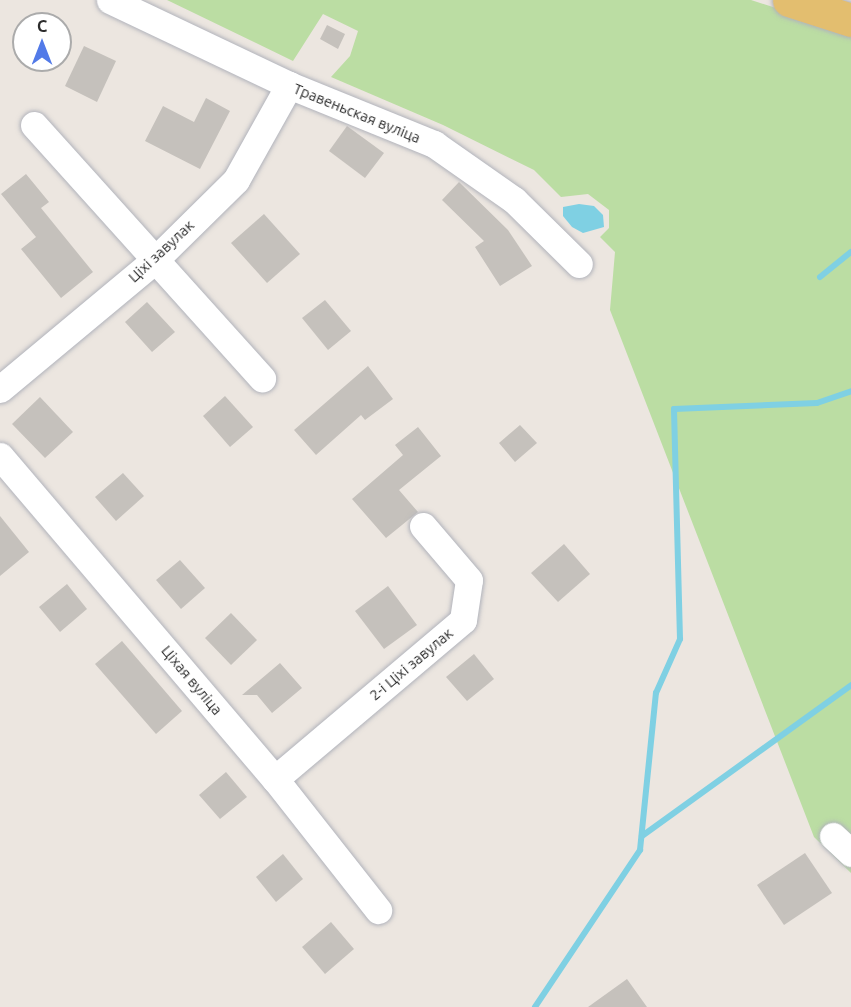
<!DOCTYPE html>
<meta charset="utf-8">
<style>
body{margin:0}
#map{position:relative;width:851px;height:1007px;overflow:hidden;background:#ece6e0;font-family:Ubuntu,sans-serif}
div>[style]{position:absolute}
.green>*{inset:0;background:#bbdda3}
.water>*{inset:0;background:#7fd0e3}
.stream>*{height:6px;margin:-3px;padding:0 3px;transform-origin:3px;border-radius:3px;background:#7fd0e3}
.building>*{inset:0;background:#c5c1bc}
.roads{filter:drop-shadow(0 0 2px #b1b3bb) drop-shadow(0 0 2px #b1b3bb)}
.minor>*{height:27px;margin:-13.5px;padding:0 13.5px;transform-origin:13.5px;border-radius:13.5px;background:#fff}
.major>*{height:33px;margin:-16.5px;padding:0 16.5px;transform-origin:16.5px;border-radius:16.5px;background:#e3be6f}
span{translate:-50% -50%;white-space:nowrap;text-align:center;line-height:1.15;-webkit-text-stroke:5px #fff;paint-order:stroke}
.street-label{font-size:15px;color:#2c2c2c}
.north{position:absolute;left:12px;top:12px;width:60px;height:60px;box-sizing:border-box;background:#fff;border:2px solid #ababab;border-radius:50%;rotate:0deg;font-size:16px;font-weight:700;line-height:24px;text-align:center;color:#2c2c2c}
.north::after{content:'';display:block;margin:auto;width:21px;height:27px;background:#527ae8;clip-path:polygon(50% 0,100% 100%,50% 72%,0 100%)}
</style>
<div id="map">
<div class="green">
<div style="clip-path:polygon(167px 0,751px 0,851px 32px,851px 873px,814px 837px,610px 310px,615px 252px,600px 237px,609px 228px,609px 210px,588px 194px,561px 197px,534px 170px,443px 125px,331px 77px,350px 56px,358px 31px,323px 14px,293px 61px)"></div>
</div>
<div class="water">
<div style="clip-path:polygon(579px 204px,594px 206px,603px 215px,604px 227px,583px 233px,572px 227px,563px 216px,563px 207px)"></div>
</div>
<div class="stream">
<div style="left:820px;top:277px;width:40px;rotate:-39deg"></div>
<div style="left:642px;top:836px;width:258px;rotate:-35.8deg"></div>
<div style="left:535px;top:1007px;width:189px;rotate:-56.2deg"></div>
<div style="left:640px;top:850px;width:158px;rotate:-84.2deg"></div>
<div style="left:656px;top:693px;width:59px;rotate:-66deg"></div>
<div style="left:680px;top:639px;width:230px;rotate:-91.5deg"></div>
<div style="left:674px;top:409px;width:143px;rotate:-2.4deg"></div>
<div style="left:817px;top:403px;width:36px;rotate:-19deg"></div>
</div>
<div class="building">
<div style="clip-path:polygon(327px 25px,345px 34px,338px 49px,320px 39px)"></div>
<div style="clip-path:polygon(84px 46px,116px 61px,97px 102px,65px 86px)"></div>
<div style="clip-path:polygon(206px 98px,230px 111px,200px 169px,145px 141px,163px 106px,194px 122px)"></div>
<div style="clip-path:polygon(347px 126px,384px 153px,365px 178px,329px 151px)"></div>
<div style="clip-path:polygon(26px 174px,49px 202px,41px 208px,93px 272px,61px 298px,21px 249px,36px 237px,1px 194px)"></div>
<div style="clip-path:polygon(459px 182px,508px 230px,532px 266px,500px 286px,475px 247px,484px 241px,442px 200px)"></div>
<div style="clip-path:polygon(264px 214px,300px 254px,267px 283px,231px 243px)"></div>
<div style="clip-path:polygon(325px 300px,351px 331px,328px 350px,302px 318px)"></div>
<div style="clip-path:polygon(147px 302px,175px 332px,152px 352px,125px 322px)"></div>
<div style="clip-path:polygon(368px 366px,393px 399px,365px 420px,361px 415px,316px 455px,294px 430px)"></div>
<div style="clip-path:polygon(225px 396px,253px 427px,230px 447px,203px 416px)"></div>
<div style="clip-path:polygon(40px 397px,73px 432px,45px 458px,12px 424px)"></div>
<div style="clip-path:polygon(520px 425px,537px 443px,515px 462px,499px 443px)"></div>
<div style="clip-path:polygon(418px 427px,441px 456px,399px 490px,418px 512px,386px 538px,352px 499px,403px 455px,395px 445px)"></div>
<div style="clip-path:polygon(123px 473px,144px 496px,116px 521px,95px 497px)"></div>
<div style="clip-path:polygon(0 516px,29px 552px,0 576px)"></div>
<div style="clip-path:polygon(564px 544px,590px 574px,558px 602px,531px 573px)"></div>
<div style="clip-path:polygon(180px 560px,205px 588px,181px 609px,156px 580px)"></div>
<div style="clip-path:polygon(67px 584px,87px 609px,60px 632px,39px 607px)"></div>
<div style="clip-path:polygon(388px 586px,417px 625px,384px 649px,355px 611px)"></div>
<div style="clip-path:polygon(231px 613px,257px 640px,231px 665px,205px 638px)"></div>
<div style="clip-path:polygon(122px 641px,182px 711px,156px 734px,95px 664px)"></div>
<div style="clip-path:polygon(474px 654px,494px 679px,467px 701px,446px 677px)"></div>
<div style="clip-path:polygon(280px 663px,302px 688px,272px 713px,257px 695px,242px 695px)"></div>
<div style="clip-path:polygon(226px 772px,247px 797px,220px 819px,199px 795px)"></div>
<div style="clip-path:polygon(805px 853px,832px 893px,784px 925px,757px 885px)"></div>
<div style="clip-path:polygon(283px 854px,303px 879px,276px 902px,256px 877px)"></div>
<div style="clip-path:polygon(331px 922px,354px 949px,325px 974px,302px 947px)"></div>
<div style="clip-path:polygon(627px 979px,647px 1007px,588px 1007px)"></div>
</div>
<div class="roads">
<div class="minor">
<div style="left:110px;top:0;width:198px;rotate:25.4deg"></div>
<div style="left:289px;top:85px;width:157px;rotate:22.1deg"></div>
<div style="left:434px;top:144px;width:98px;rotate:35deg"></div>
<div style="left:514px;top:200px;width:91px;rotate:44.6deg"></div>
<div style="left:34px;top:125px;width:341px;rotate:48deg"></div>
<div style="left:0;top:389px;width:203px;rotate:-39.8deg"></div>
<div style="left:156px;top:259px;width:112px;rotate:-44.6deg"></div>
<div style="left:236px;top:180px;width:109px;rotate:-60.8deg"></div>
<div style="left:0;top:456px;width:424px;rotate:49.6deg"></div>
<div style="left:275px;top:779px;width:167px;rotate:51.8deg"></div>
<div style="left:275px;top:779px;width:246px;rotate:-40.2deg"></div>
<div style="left:463px;top:620px;width:40px;rotate:-81.5deg"></div>
<div style="left:469px;top:580px;width:71px;rotate:-130.4deg"></div>
<div style="left:833px;top:836px;width:25px;rotate:43deg"></div>
</div>
<div class="major">
<div style="left:789px;top:0;width:65px;rotate:17.9deg"></div>
</div>
</div>
<div class="street-label">
<span style="left:357px;top:113px;rotate:22deg">Травеньская вуліца</span>
<span style="left:161px;top:251px;rotate:-43deg">Ціхі завулак</span>
<span style="left:411px;top:664px;rotate:-40deg">2-і Ціхі завулак</span>
<span style="left:192px;top:680px;rotate:50deg">Ціхая вуліца</span>
</div>
<div class="north">С</div>
</div>
